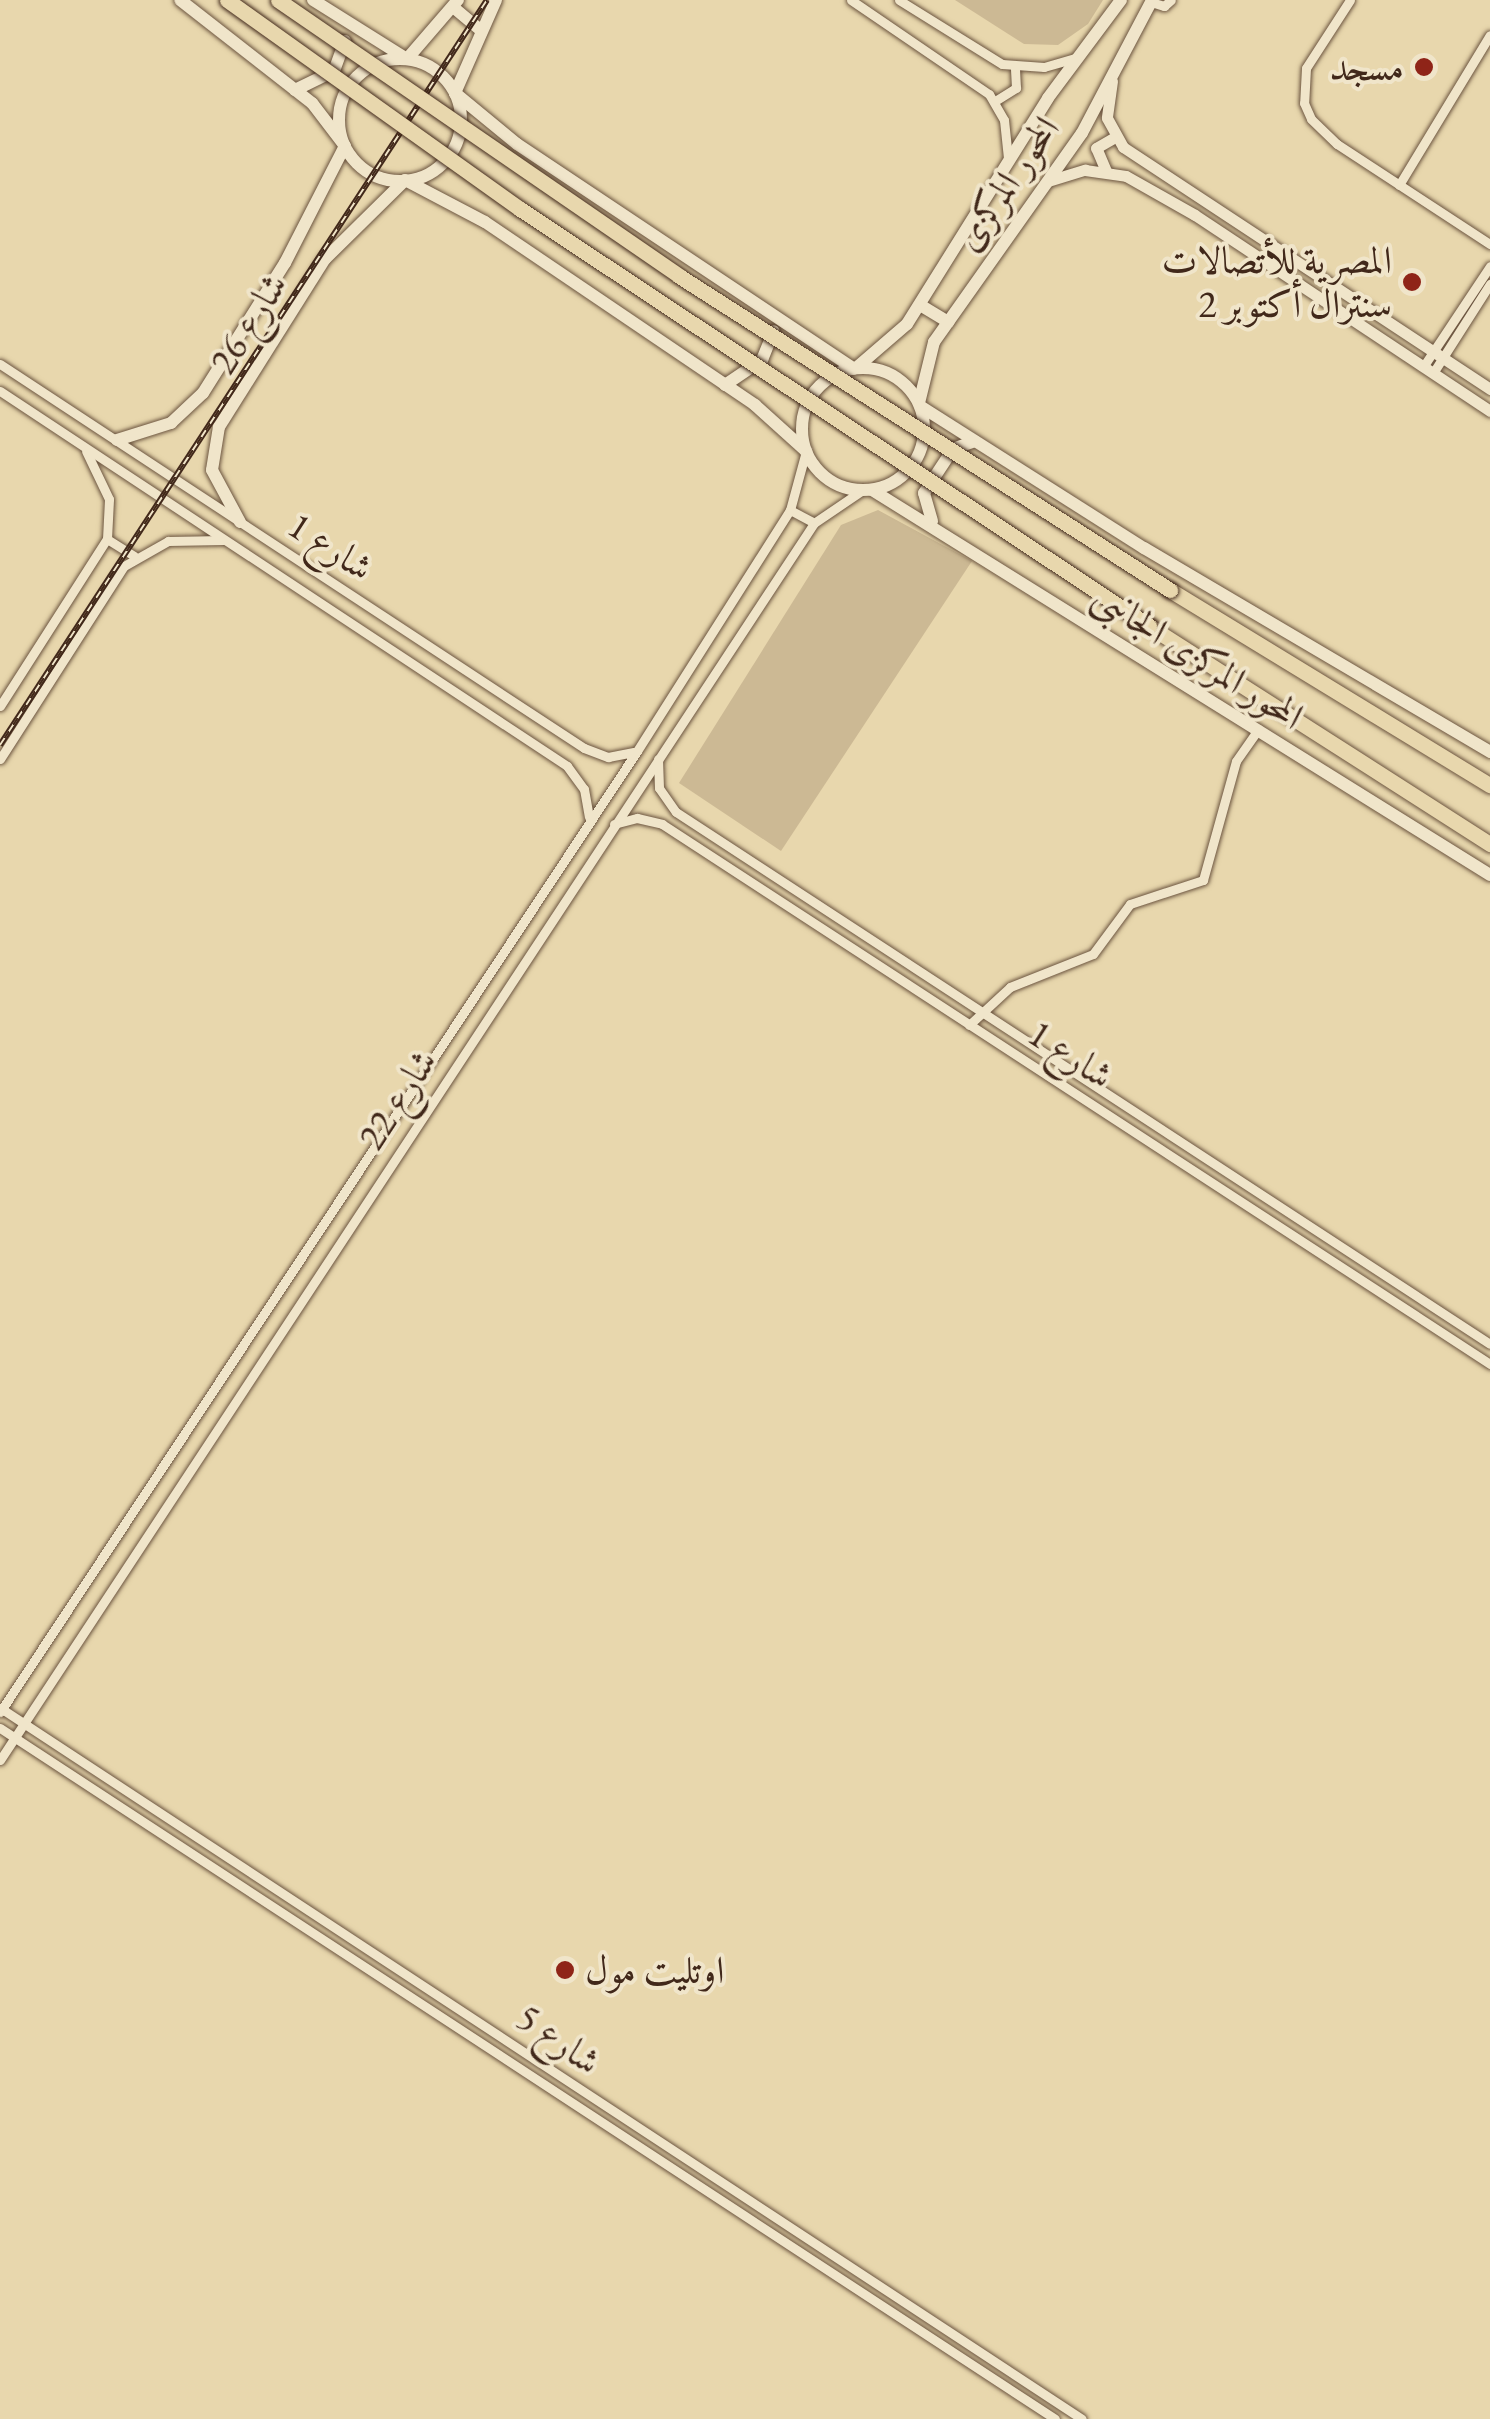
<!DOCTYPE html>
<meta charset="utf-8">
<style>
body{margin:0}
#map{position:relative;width:1490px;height:2419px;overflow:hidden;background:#e8d7ad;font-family:"EB Garamond",Amiri,serif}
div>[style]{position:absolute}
.green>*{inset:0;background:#ccb994}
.roads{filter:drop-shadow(0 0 2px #6b543f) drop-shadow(0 0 2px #6b543f)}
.minor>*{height:9px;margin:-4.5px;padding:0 4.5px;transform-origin:4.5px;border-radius:4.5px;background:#f0e5ca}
.tertiary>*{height:11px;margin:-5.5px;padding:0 5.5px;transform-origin:5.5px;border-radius:5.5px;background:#f0e5ca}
.secondary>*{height:12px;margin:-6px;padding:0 6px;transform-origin:6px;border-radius:6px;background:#f0e5ca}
.secondary>.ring{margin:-6px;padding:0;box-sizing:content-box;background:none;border:12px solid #f0e5ca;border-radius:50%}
.trunk>*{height:15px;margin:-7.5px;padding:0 7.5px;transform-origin:7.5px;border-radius:7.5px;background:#e8d7ad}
.rail>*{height:6px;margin-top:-3px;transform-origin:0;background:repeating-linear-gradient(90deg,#f0e5ca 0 8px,#41281a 0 16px);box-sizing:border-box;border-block:2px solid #41281a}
.bridges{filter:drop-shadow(0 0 2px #41281a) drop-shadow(0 0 2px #41281a)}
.trunk-bridge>*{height:15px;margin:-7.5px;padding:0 7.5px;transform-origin:7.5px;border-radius:7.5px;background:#e8d7ad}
.dots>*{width:28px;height:28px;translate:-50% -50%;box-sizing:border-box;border:5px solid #f0e5ca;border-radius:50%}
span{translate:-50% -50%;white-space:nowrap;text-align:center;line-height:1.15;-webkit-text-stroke:8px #f0e5ca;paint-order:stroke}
.poi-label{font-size:38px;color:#41281a}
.right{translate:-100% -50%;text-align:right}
.left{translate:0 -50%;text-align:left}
.street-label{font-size:38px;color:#41281a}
</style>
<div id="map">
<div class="green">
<div style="clip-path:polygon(955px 0,1103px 0,1088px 24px,1058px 45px,1024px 44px)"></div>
<div style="clip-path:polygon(878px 510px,972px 561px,781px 851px,679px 783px,841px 525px)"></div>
</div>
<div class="roads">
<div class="minor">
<div style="left:851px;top:0;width:167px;rotate:34.3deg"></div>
<div style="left:989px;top:94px;width:30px;rotate:60deg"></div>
<div style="left:1004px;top:120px;width:39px;rotate:84deg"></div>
<div style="left:899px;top:0;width:121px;rotate:31.9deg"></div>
<div style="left:1002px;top:64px;width:42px;rotate:4.1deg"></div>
<div style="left:1044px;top:67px;width:32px;rotate:-16deg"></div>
<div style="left:1350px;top:0;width:81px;rotate:122.9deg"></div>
<div style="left:1306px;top:68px;width:35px;rotate:93deg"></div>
<div style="left:1304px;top:103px;width:17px;rotate:66deg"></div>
<div style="left:1311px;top:119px;width:36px;rotate:44deg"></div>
<div style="left:1337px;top:144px;width:183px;rotate:33.2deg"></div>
<div style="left:1151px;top:2px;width:14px;rotate:17deg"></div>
<div style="left:1164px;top:6px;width:9px;rotate:-41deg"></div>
<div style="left:995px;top:101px;width:25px;rotate:-32deg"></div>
<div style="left:1016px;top:88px;width:21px;rotate:-93deg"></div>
<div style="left:1399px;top:185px;width:175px;rotate:-58.8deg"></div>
<div style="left:0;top:364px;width:699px;rotate:33.33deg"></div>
<div style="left:584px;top:748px;width:26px;rotate:21deg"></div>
<div style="left:608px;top:757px;width:26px;rotate:-11deg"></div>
<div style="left:1423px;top:367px;width:121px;rotate:-56.4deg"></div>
<div style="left:1433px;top:373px;width:106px;rotate:-57.4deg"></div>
<div style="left:0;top:391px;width:680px;rotate:33.48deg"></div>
<div style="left:567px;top:766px;width:29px;rotate:54deg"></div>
<div style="left:584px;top:789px;width:28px;rotate:80deg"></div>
<div style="left:790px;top:510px;width:27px;rotate:28deg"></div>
<div style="left:107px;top:539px;width:32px;rotate:32deg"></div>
<div style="left:0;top:706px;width:198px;rotate:-57.4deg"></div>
<div style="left:107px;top:539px;width:40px;rotate:-87.1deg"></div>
<div style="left:109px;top:499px;width:53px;rotate:-115.6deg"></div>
<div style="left:0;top:759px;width:229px;rotate:-57.3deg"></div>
<div style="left:124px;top:566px;width:51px;rotate:-29.6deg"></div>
<div style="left:168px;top:541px;width:56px;rotate:-1deg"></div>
<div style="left:658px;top:759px;width:29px;rotate:88deg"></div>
<div style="left:659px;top:788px;width:29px;rotate:55deg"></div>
<div style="left:676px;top:812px;width:972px;rotate:33.17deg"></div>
<div style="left:614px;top:824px;width:24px;rotate:-15deg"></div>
<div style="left:637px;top:818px;width:26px;rotate:13deg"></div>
<div style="left:662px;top:824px;width:989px;rotate:33.11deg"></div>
<div style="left:969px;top:1025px;width:56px;rotate:-42.8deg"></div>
<div style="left:1010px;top:987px;width:89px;rotate:-21.7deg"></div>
<div style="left:1093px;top:954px;width:62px;rotate:-53.5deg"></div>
<div style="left:1130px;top:904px;width:77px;rotate:-18.2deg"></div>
<div style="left:1203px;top:880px;width:123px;rotate:-74.5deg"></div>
<div style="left:1236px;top:761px;width:39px;rotate:-55deg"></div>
<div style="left:2px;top:1709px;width:1292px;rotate:33.32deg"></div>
<div style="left:0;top:1712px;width:1153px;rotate:-56.46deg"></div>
<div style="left:637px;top:751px;width:285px;rotate:-57.6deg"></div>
<div style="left:790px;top:510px;width:61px;rotate:-74.8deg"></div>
<div style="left:0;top:1728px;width:1261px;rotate:33.22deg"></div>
<div style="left:0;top:1760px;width:1481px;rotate:-56.65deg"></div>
<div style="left:814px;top:523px;width:57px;rotate:-34.2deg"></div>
</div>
<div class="tertiary">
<div style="left:1112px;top:81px;width:37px;rotate:98deg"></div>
<div style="left:1107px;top:118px;width:33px;rotate:61deg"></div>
<div style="left:1123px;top:147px;width:440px;rotate:33.4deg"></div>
<div style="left:1106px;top:171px;width:25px;rotate:-113deg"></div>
<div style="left:1096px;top:148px;width:22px;rotate:-30deg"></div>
<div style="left:1048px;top:181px;width:39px;rotate:-17deg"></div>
<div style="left:1085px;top:170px;width:41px;rotate:8.3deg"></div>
<div style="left:1126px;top:176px;width:79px;rotate:29.5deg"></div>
<div style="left:1195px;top:215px;width:354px;rotate:33.6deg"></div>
</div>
<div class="secondary">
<div style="left:313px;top:0;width:111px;rotate:32.1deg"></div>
<div style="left:407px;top:59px;width:78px;rotate:-49.2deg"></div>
<div style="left:496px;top:0;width:102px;rotate:113.8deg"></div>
<div style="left:455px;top:93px;width:80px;rotate:39.4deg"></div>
<div style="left:517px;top:144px;width:405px;rotate:33.7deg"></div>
<div style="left:453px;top:7px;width:35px;rotate:40deg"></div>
<div class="ring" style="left:339px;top:59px;width:110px;height:110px"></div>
<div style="left:295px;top:90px;width:43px;rotate:-26deg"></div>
<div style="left:334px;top:71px;width:32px;rotate:-70deg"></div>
<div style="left:920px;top:305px;width:33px;rotate:31deg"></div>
<div class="ring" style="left:802px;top:368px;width:110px;height:110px"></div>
<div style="left:856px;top:368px;width:67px;rotate:-40.8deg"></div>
<div style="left:907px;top:324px;width:266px;rotate:-58deg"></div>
<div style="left:1048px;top:98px;width:122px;rotate:-53.3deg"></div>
<div style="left:725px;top:385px;width:45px;rotate:-34deg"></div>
<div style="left:762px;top:360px;width:31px;rotate:-68deg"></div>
<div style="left:919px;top:403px;width:63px;rotate:-76.2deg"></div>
<div style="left:934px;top:342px;width:256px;rotate:-54.7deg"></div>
<div style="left:1082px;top:133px;width:150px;rotate:-62.2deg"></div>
<div style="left:920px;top:406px;width:265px;rotate:32.4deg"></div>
<div style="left:1144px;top:548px;width:402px;rotate:30.5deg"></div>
<div style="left:117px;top:440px;width:57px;rotate:-17.5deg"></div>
<div style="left:171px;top:423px;width:44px;rotate:-43.2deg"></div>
<div style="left:203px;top:393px;width:154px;rotate:-57.8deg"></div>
<div style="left:285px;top:263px;width:131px;rotate:-62.9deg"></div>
<div style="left:345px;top:146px;width:54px;rotate:-127.5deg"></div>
<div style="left:312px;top:103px;width:167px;rotate:-142deg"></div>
<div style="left:872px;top:490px;width:728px;rotate:31.92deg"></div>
<div style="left:932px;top:521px;width:29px;rotate:-106deg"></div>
<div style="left:924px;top:493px;width:53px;rotate:-56.6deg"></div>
<div style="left:953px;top:449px;width:23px;rotate:-20deg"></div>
<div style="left:240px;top:522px;width:59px;rotate:-118.3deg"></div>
<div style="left:212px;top:470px;width:44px;rotate:-80.8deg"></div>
<div style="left:219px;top:427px;width:199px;rotate:-57.8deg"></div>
<div style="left:325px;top:259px;width:112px;rotate:-44.6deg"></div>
<div style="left:405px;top:180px;width:90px;rotate:27.7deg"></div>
<div style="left:485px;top:222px;width:326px;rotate:34.1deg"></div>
<div style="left:755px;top:405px;width:69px;rotate:42deg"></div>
</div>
<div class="trunk">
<div style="left:1170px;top:590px;width:375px;rotate:31.4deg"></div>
<div style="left:1149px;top:626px;width:405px;rotate:32.6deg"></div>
</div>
</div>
<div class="rail">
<div style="left:0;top:745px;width:890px;rotate:-56.83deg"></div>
</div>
<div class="bridges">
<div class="trunk-bridge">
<div style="left:227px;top:0;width:360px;rotate:35.5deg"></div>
<div style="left:520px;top:209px;width:755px;rotate:33.54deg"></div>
<div style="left:278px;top:0;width:487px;rotate:34.5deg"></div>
<div style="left:679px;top:276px;width:583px;rotate:32.6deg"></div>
</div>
</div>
<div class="dots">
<div style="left:1424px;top:67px;background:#8f2418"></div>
<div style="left:1412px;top:282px;background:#8f2418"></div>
<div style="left:565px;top:1970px;background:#8f2418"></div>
</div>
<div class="poi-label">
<span class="right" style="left:1404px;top:67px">مسجد</span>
<span class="right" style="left:1392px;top:282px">المصرية للأتصالات<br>سنترال أكتوبر 2</span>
<span class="left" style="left:585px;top:1970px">اوتليت مول</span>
</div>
<div class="street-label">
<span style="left:1006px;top:183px;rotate:-55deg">المحور المركزى</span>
<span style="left:248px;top:323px;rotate:-58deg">شارع 26</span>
<span style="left:331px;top:546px;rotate:33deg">شارع 1</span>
<span style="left:1198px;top:656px;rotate:32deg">المحور المركزى الجانبى</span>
<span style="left:1071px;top:1054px;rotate:33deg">شارع 1</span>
<span style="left:397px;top:1099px;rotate:-57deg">شارع 22</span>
<span style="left:559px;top:2039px;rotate:35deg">شارع 5</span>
</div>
</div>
